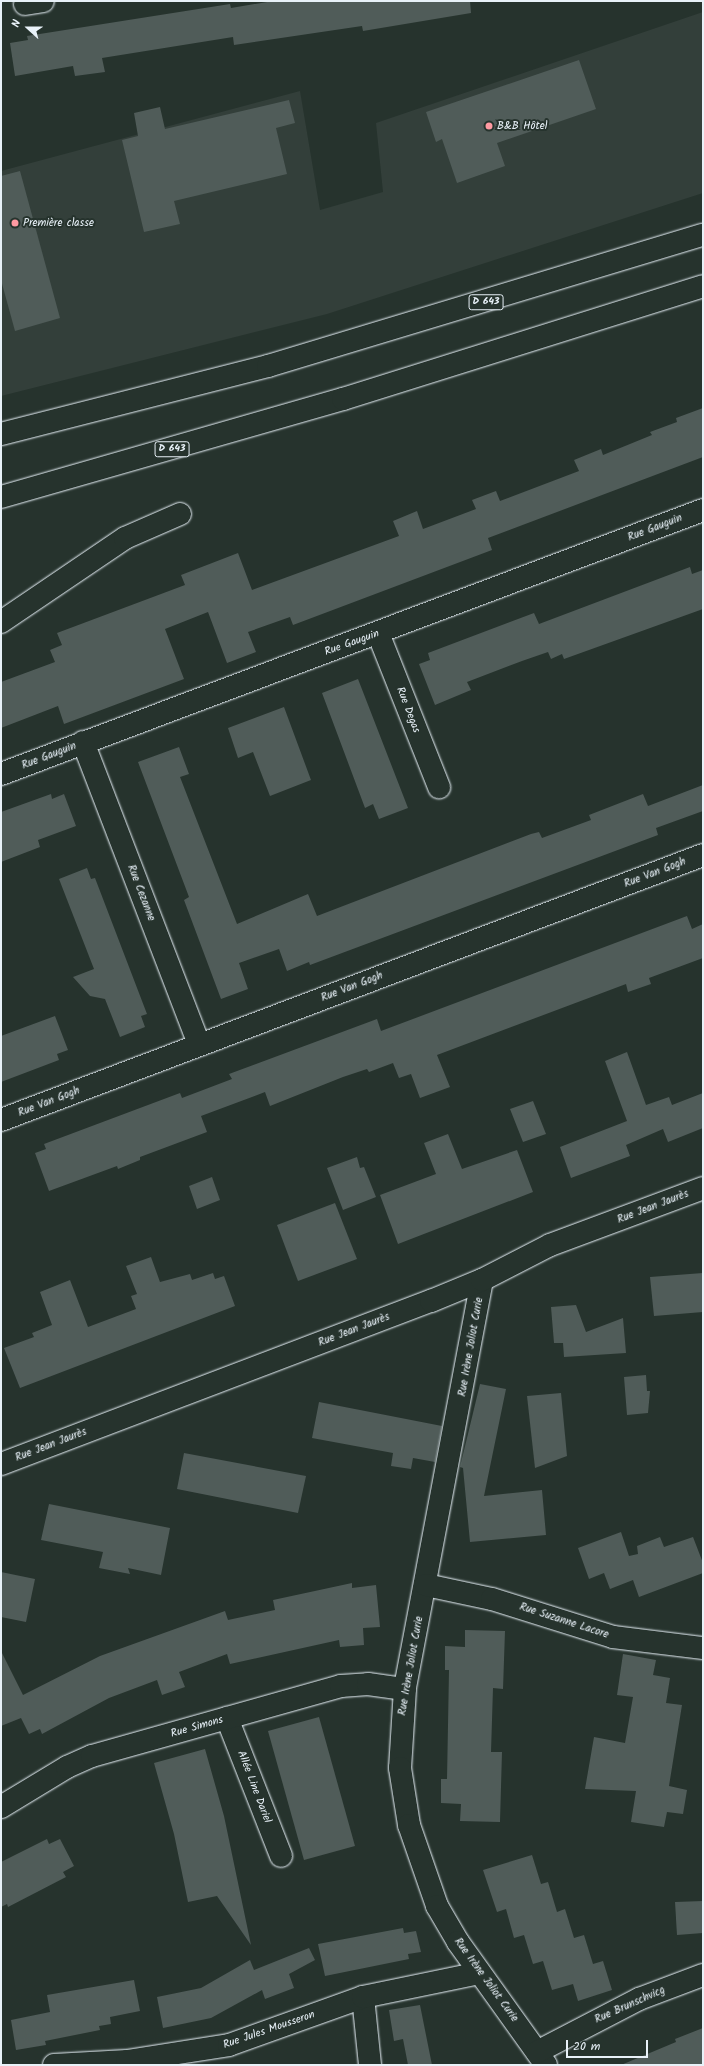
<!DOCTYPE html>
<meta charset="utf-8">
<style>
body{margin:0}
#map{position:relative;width:704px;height:2066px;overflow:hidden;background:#26332d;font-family:Kalam,sans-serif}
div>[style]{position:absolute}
.built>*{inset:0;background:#333f3a}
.building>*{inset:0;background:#505c59}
.roads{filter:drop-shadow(0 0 1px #e8f1f8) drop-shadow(0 0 1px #e8f1f8)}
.street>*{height:22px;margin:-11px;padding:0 11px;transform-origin:11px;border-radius:11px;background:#26332d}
.highway>*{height:22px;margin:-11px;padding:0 11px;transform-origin:11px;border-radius:11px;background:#26332d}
.dots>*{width:11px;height:11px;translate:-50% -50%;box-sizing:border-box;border:2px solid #26332d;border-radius:50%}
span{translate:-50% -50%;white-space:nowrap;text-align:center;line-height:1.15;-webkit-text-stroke:4px #26332d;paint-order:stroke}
.shield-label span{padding:1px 3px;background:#26332d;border:1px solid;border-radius:3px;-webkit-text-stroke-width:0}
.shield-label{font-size:10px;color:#e8f1f8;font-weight:700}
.poi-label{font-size:11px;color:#e8f1f8}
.left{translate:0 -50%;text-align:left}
.street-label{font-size:11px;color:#e8f1f8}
.frame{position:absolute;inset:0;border:2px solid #e8f1f8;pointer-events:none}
.north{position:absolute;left:8px;top:8px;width:40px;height:40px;-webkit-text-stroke:3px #26332d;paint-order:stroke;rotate:291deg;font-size:11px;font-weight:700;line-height:16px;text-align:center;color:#e8f1f8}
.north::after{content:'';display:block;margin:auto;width:14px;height:18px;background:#e8f1f8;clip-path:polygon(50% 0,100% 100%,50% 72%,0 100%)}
.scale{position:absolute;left:566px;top:2040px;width:82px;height:18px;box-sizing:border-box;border:2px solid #e8f1f8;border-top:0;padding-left:5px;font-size:12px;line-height:14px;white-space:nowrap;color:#e8f1f8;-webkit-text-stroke:3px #26332d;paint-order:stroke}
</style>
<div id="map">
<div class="built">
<div style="clip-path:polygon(703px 12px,703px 193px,327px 314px,1px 396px,1px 171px,300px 91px,320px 210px,383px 192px,376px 123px)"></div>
</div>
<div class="building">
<div style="clip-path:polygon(273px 1px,470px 1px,471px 13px,363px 31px,362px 26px,234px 45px,233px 37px,102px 58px,105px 72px,75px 76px,73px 66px,15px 76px,10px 43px,28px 40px,27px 36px,230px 4px,231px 8px)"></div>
<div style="clip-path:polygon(579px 60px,596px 109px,497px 143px,505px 166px,457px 183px,442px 139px,436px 142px,426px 112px)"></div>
<div style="clip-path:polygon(289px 100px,295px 123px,276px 128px,287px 174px,174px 201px,180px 224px,144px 232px,122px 140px,138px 136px,134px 113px,160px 107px,165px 129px)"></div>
<div style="clip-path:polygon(20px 171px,60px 318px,15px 331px,1px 280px,1px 176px)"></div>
<div style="clip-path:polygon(703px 408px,703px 457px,488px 538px,492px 550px,293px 625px,290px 617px,248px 632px,256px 652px,227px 663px,208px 612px,165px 629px,184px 679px,64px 724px,58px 706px,1px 728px,1px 682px,55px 662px,50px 650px,62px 645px,57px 633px,185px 585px,181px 575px,238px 553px,252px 590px,399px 536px,393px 521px,417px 511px,423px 529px,476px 509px,472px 500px,496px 491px,500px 501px,579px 471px,574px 460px,601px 449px,603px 455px,652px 435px,650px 432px,677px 422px,676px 418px)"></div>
<div style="clip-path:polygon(690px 567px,692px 574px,703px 570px,703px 609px,564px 659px,562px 654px,551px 659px,548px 652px,522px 661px,467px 682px,471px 690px,435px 705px,419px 664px,430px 660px,428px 653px,534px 613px,539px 624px)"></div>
<div style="clip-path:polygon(358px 679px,408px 808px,379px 819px,373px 804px,365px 808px,322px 693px)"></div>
<div style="clip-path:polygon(284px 707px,311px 780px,270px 796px,253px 752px,238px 758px,228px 728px)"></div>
<div style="clip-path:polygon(179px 747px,189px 774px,180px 777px,237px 924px,308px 894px,317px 916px,531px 834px,539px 832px,542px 838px,591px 820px,589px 815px,643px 794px,648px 806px,703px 785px,703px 811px,656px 828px,658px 835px,310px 965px,309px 962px,287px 971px,279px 949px,239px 963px,248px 989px,221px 999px,184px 900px,189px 897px,138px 762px)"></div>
<div style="clip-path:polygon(51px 794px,52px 799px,64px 794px,76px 826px,38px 840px,40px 847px,1px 862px,1px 812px)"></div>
<div style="clip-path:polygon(87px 868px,91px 879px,95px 878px,147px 1014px,141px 1016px,145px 1027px,120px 1037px,105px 999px,90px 996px,73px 977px,94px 969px,59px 879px)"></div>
<div style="clip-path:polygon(687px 916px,692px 929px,703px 924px,703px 958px,649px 978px,651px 984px,628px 992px,626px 984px,437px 1055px,450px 1087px,420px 1098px,411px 1074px,399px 1078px,393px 1063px,369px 1072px,367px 1069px,343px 1077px,270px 1106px,265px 1092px,201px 1116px,207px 1132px,140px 1157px,140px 1160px,118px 1169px,117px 1166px,49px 1191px,35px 1153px,46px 1149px,44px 1144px,180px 1093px,182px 1098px,232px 1079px,229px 1074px,377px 1019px,381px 1031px)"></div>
<div style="clip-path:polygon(55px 1016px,68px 1050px,57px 1054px,59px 1060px,1px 1082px,1px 1036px)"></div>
<div style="clip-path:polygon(627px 1052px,646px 1105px,669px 1097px,672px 1105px,703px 1093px,703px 1128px,668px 1142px,663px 1129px,626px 1145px,630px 1156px,571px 1178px,560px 1147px,627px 1121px,605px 1061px)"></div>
<div style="clip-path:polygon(533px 1101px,546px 1134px,523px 1142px,510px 1109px)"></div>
<div style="clip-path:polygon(448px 1134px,462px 1169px,517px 1150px,533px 1192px,398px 1244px,380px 1195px,436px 1174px,424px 1143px)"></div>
<div style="clip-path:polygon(357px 1157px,360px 1168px,364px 1167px,376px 1197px,343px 1210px,327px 1168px)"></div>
<div style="clip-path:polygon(212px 1177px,220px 1200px,197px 1209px,189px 1186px)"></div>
<div style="clip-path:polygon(335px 1203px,357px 1259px,298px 1281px,277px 1225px)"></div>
<div style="clip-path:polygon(151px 1257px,160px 1282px,190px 1274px,192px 1280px,213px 1273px,215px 1279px,224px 1276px,235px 1306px,20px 1388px,4px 1348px,34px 1337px,32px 1333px,52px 1325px,40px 1292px,70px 1280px,88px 1327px,136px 1309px,131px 1296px,137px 1294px,126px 1266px)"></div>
<div style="clip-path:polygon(703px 1273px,703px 1312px,654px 1316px,650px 1277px)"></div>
<div style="clip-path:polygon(576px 1305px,586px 1332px,623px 1318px,626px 1353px,564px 1357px,563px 1343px,554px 1343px,551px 1307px)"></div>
<div style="clip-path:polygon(646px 1375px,647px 1391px,650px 1391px,648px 1413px,627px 1415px,624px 1377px)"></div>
<div style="clip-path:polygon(480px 1384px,506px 1389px,484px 1496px,542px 1490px,546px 1535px,470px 1542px,463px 1468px,460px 1467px)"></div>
<div style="clip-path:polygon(561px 1393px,567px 1456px,535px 1468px,527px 1396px)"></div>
<div style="clip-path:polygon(319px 1402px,442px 1426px,435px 1462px,413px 1458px,411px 1469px,391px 1466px,393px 1453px,312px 1438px)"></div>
<div style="clip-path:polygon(184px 1453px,306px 1476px,298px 1513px,177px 1489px)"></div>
<div style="clip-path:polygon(49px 1504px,170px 1528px,161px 1575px,128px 1568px,130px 1574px,99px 1568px,103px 1552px,41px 1540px)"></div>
<div style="clip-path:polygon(621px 1532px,629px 1556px,638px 1554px,637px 1546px,660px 1537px,664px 1547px,693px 1537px,703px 1563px,703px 1573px,639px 1597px,633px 1580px,610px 1589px,604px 1573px,589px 1579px,578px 1548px)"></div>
<div style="clip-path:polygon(1px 1572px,35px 1579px,26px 1622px,1px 1617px)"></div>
<div style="clip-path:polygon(352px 1583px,352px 1588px,376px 1585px,380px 1627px,363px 1628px,364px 1645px,340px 1647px,339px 1640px,230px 1664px,227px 1654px,179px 1672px,185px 1687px,162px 1695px,157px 1680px,109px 1698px,42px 1734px,40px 1729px,29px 1734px,21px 1718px,1px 1726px,1px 1651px,23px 1695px,100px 1656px,225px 1611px,228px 1620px,275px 1610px,273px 1600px)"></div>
<div style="clip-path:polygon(465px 1630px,505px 1631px,503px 1689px,493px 1688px,491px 1752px,502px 1752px,500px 1822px,460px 1821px,461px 1804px,441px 1803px,441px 1779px,447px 1779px,448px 1725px,449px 1670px,445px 1670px,445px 1646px,465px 1647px)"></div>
<div style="clip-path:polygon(623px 1654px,656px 1660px,653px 1675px,670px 1678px,666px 1703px,682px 1705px,669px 1786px,687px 1790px,683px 1814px,667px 1812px,664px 1827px,631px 1822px,636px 1791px,585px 1789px,594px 1737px,625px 1743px,633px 1697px,617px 1695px)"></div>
<div style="clip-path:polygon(319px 1717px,355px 1846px,304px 1860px,268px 1731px)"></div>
<div style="clip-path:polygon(205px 1749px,224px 1816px,251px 1945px,217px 1896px,188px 1902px,174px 1834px,154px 1763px)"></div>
<div style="clip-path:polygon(47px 1839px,49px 1844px,60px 1839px,74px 1866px,63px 1872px,66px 1877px,8px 1907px,7px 1904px,1px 1907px,1px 1862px)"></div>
<div style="clip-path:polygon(532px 1855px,541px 1884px,548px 1882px,557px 1912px,565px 1909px,574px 1938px,584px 1935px,593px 1964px,603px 1961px,612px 1990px,578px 2001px,573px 1984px,552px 1990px,543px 1961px,533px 1964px,524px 1935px,514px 1938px,506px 1909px,497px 1912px,483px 1870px)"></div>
<div style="clip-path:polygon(703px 1901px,703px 1933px,677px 1935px,675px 1902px)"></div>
<div style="clip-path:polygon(403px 1928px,404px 1933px,416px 1931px,421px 1952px,408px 1954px,409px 1959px,325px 1976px,318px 1944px)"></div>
<div style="clip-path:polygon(309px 1948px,315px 1960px,289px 1974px,294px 1988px,265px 1999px,262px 1990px,211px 2018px,163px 2028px,157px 1997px,201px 1988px,250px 1960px,254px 1970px)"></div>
<div style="clip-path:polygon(134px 1980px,140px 2011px,110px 2017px,111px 2024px,99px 2026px,100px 2030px,45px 2041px,46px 2045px,16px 2050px,11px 2020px,50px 2012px,47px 1995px)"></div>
<div style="clip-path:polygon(420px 2005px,432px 2065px,408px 2065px,403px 2039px,394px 2041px,389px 2010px)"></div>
<div style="clip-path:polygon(703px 2028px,703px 2065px,621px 2065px,676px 2042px,675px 2039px)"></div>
</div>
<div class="roads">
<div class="street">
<div style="left:25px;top:4px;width:18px;rotate:-9deg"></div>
<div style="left:1px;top:622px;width:150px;rotate:-34.1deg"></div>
<div style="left:125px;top:538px;width:60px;rotate:-23.6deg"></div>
<div style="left:378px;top:633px;width:166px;rotate:68.4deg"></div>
<div style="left:83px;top:742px;width:324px;rotate:69deg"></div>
<div style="left:1px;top:774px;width:750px;rotate:-20.61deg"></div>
<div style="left:1px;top:1120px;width:750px;rotate:-20.68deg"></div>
<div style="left:482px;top:1280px;width:416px;rotate:100.7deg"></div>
<div style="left:405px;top:1689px;width:79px;rotate:93.6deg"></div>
<div style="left:400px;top:1768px;width:58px;rotate:81deg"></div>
<div style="left:409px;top:1825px;width:86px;rotate:70.9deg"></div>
<div style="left:437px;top:1906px;width:42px;rotate:59.7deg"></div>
<div style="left:458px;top:1942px;width:151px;rotate:54.4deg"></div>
<div style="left:1px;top:1464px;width:460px;rotate:-20.8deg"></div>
<div style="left:431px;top:1301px;width:55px;rotate:-22.4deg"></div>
<div style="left:482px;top:1280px;width:76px;rotate:-27.2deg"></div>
<div style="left:550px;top:1245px;width:163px;rotate:-20.4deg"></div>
<div style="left:426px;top:1585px;width:67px;rotate:12deg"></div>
<div style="left:492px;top:1599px;width:127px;rotate:17.4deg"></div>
<div style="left:613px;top:1637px;width:91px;rotate:7deg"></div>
<div style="left:227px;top:1718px;width:148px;rotate:68.6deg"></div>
<div style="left:1px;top:1807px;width:77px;rotate:-31.2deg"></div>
<div style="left:67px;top:1767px;width:27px;rotate:-24deg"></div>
<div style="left:92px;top:1756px;width:259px;rotate:-15.7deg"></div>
<div style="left:341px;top:1686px;width:27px;rotate:-4deg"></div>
<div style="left:368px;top:1684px;width:37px;rotate:8deg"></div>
<div style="left:363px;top:1997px;width:68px;rotate:84.1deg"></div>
<div style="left:537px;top:2052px;width:115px;rotate:-27.5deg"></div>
<div style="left:639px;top:1999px;width:68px;rotate:-20.6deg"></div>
<div style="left:54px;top:2065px;width:73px;rotate:-3.1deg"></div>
<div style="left:127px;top:2061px;width:103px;rotate:-8.9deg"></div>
<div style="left:229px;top:2045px;width:142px;rotate:-19.7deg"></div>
<div style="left:363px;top:1997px;width:119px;rotate:-11.6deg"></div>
</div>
<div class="highway">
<div style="left:1px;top:434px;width:276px;rotate:-14.3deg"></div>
<div style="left:268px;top:366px;width:454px;rotate:-16.8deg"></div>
<div style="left:1px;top:497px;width:356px;rotate:-16deg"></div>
<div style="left:343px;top:399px;width:377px;rotate:-17.4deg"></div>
</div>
</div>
<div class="dots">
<div style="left:489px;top:126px;background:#ff9aa2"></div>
<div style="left:15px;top:223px;background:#ff9aa2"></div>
</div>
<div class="shield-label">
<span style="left:486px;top:302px">D 643</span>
<span style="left:172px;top:449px">D 643</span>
</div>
<div class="poi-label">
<span class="left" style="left:497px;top:126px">B&amp;B Hôtel</span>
<span class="left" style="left:23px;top:223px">Première classe</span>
</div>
<div class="street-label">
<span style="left:655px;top:528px;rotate:-21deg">Rue Gauguin</span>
<span style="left:352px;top:643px;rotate:-20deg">Rue Gauguin</span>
<span style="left:408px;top:710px;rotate:69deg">Rue Degas</span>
<span style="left:49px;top:756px;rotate:-21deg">Rue Gauguin</span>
<span style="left:655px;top:873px;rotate:-21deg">Rue Van Gogh</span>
<span style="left:141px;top:893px;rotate:69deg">Rue Cezanne</span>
<span style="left:352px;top:987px;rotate:-21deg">Rue Van Gogh</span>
<span style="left:49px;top:1102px;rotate:-21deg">Rue Van Gogh</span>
<span style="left:653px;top:1207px;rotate:-21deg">Rue Jean Jaurès</span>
<span style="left:354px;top:1330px;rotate:-21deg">Rue Jean Jaurès</span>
<span style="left:471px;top:1347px;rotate:-80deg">Rue Irène Joliot Curie</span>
<span style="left:51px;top:1445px;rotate:-21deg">Rue Jean Jaurès</span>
<span style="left:564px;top:1621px;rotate:18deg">Rue Suzanne Lacore</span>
<span style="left:411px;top:1666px;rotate:-80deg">Rue Irène Joliot Curie</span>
<span style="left:197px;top:1727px;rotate:-16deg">Rue Simons</span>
<span style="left:254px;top:1787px;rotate:69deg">Allée Line Dariel</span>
<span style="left:486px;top:1980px;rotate:54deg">Rue Irène Joliot Curie</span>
<span style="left:630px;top:2005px;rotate:-24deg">Rue Brunschvicg</span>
<span style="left:269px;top:2030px;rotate:-19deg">Rue Jules Mousseron</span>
</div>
<div class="frame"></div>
<div class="north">N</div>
<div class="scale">20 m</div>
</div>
